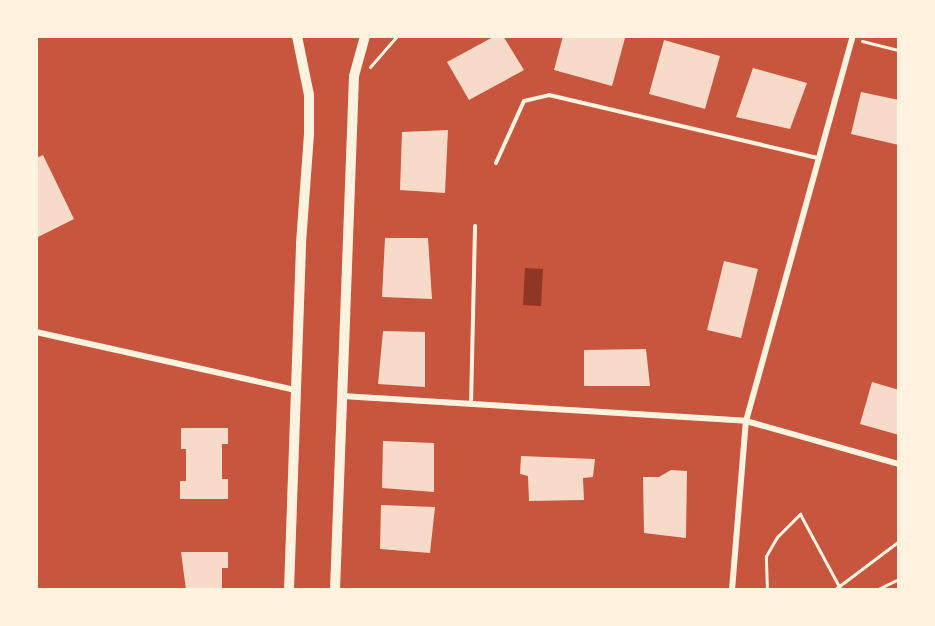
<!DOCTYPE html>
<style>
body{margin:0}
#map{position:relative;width:935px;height:626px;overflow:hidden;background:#c8553d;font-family:"Public Sans",sans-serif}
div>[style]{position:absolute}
.water>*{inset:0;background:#8f3625}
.building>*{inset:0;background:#f7dbc8}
.path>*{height:3px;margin:-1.5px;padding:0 1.5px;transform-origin:1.5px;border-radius:1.5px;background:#fff3e0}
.service>*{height:4px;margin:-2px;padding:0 2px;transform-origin:2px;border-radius:2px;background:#fff3e0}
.minor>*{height:6px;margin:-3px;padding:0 3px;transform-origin:3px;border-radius:3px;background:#fff3e0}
.primary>*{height:10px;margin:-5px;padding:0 5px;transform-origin:5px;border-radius:5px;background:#fff3e0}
span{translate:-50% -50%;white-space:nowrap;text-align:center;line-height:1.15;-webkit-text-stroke:6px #fff3e0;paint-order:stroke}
.frame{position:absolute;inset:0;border:38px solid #fff3e0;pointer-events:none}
</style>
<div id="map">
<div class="water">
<div style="clip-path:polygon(525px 268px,543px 269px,541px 306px,523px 305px)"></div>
</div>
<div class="building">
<div style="clip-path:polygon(495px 36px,503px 36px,524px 70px,469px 100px,447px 62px)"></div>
<div style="clip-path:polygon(563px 36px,625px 38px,612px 86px,554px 70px)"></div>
<div style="clip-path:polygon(664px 40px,720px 56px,705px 109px,649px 94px)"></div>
<div style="clip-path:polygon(753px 68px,807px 83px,790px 129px,736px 117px)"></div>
<div style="clip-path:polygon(861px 92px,899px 100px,899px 145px,851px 134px)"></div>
<div style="clip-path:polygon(448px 130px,445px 193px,400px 190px,402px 132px)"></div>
<div style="clip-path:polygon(43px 155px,74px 219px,36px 238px,36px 158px)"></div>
<div style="clip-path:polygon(385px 238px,428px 238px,432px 299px,382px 297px)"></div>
<div style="clip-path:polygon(724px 261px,758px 269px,741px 338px,707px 330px)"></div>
<div style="clip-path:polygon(383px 331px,425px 332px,425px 387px,378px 384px)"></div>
<div style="clip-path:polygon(646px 349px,650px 386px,584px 386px,584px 350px)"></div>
<div style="clip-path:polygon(872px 382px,899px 390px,899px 435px,860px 424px)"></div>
<div style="clip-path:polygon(181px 428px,228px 428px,228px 444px,222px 444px,222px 479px,228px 479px,228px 499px,180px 499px,180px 481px,186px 481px,186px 449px,181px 449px)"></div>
<div style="clip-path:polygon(383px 441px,434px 443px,434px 492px,382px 488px)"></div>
<div style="clip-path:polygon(521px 456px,595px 459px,593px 477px,583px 478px,584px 500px,529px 501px,528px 476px,520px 474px)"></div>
<div style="clip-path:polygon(671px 470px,687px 471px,686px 538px,644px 533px,643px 477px,659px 477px)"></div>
<div style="clip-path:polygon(381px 505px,435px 507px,430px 553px,380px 549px)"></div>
<div style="clip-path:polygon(181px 552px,228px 552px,228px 568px,222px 568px,222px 590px,186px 590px)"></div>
</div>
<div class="path">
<div style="left:862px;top:41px;width:38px;rotate:14deg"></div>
<div style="left:370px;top:67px;width:41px;rotate:-48.9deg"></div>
<div style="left:767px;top:590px;width:34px;rotate:-92deg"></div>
<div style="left:766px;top:556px;width:22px;rotate:-60deg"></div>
<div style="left:777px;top:537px;width:33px;rotate:-45deg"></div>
<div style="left:800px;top:514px;width:86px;rotate:61.7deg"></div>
<div style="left:834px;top:590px;width:81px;rotate:-37deg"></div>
<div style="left:876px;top:590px;width:25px;rotate:-26deg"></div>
</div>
<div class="service">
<div style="left:496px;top:163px;width:68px;rotate:-65.7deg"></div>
<div style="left:524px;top:101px;width:26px;rotate:-13deg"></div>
<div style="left:549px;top:95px;width:276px;rotate:13.2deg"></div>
<div style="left:471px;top:405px;width:179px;rotate:-88.7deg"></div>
</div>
<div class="minor">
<div style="left:36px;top:332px;width:265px;rotate:12.6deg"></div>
<div style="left:342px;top:396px;width:405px;rotate:3.5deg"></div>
<div style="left:746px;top:421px;width:159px;rotate:15.7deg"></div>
<div style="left:732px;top:590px;width:170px;rotate:-85.3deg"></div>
<div style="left:746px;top:421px;width:400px;rotate:-74.5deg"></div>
</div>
<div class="primary">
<div style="left:289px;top:590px;width:347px;rotate:-88deg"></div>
<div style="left:301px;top:243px;width:110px;rotate:-85.8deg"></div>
<div style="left:309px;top:133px;width:38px;rotate:-90deg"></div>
<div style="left:309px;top:95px;width:60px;rotate:-101.5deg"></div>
<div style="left:335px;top:590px;width:514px;rotate:-87.88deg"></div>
<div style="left:354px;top:76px;width:41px;rotate:-74.6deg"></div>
</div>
<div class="frame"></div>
</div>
